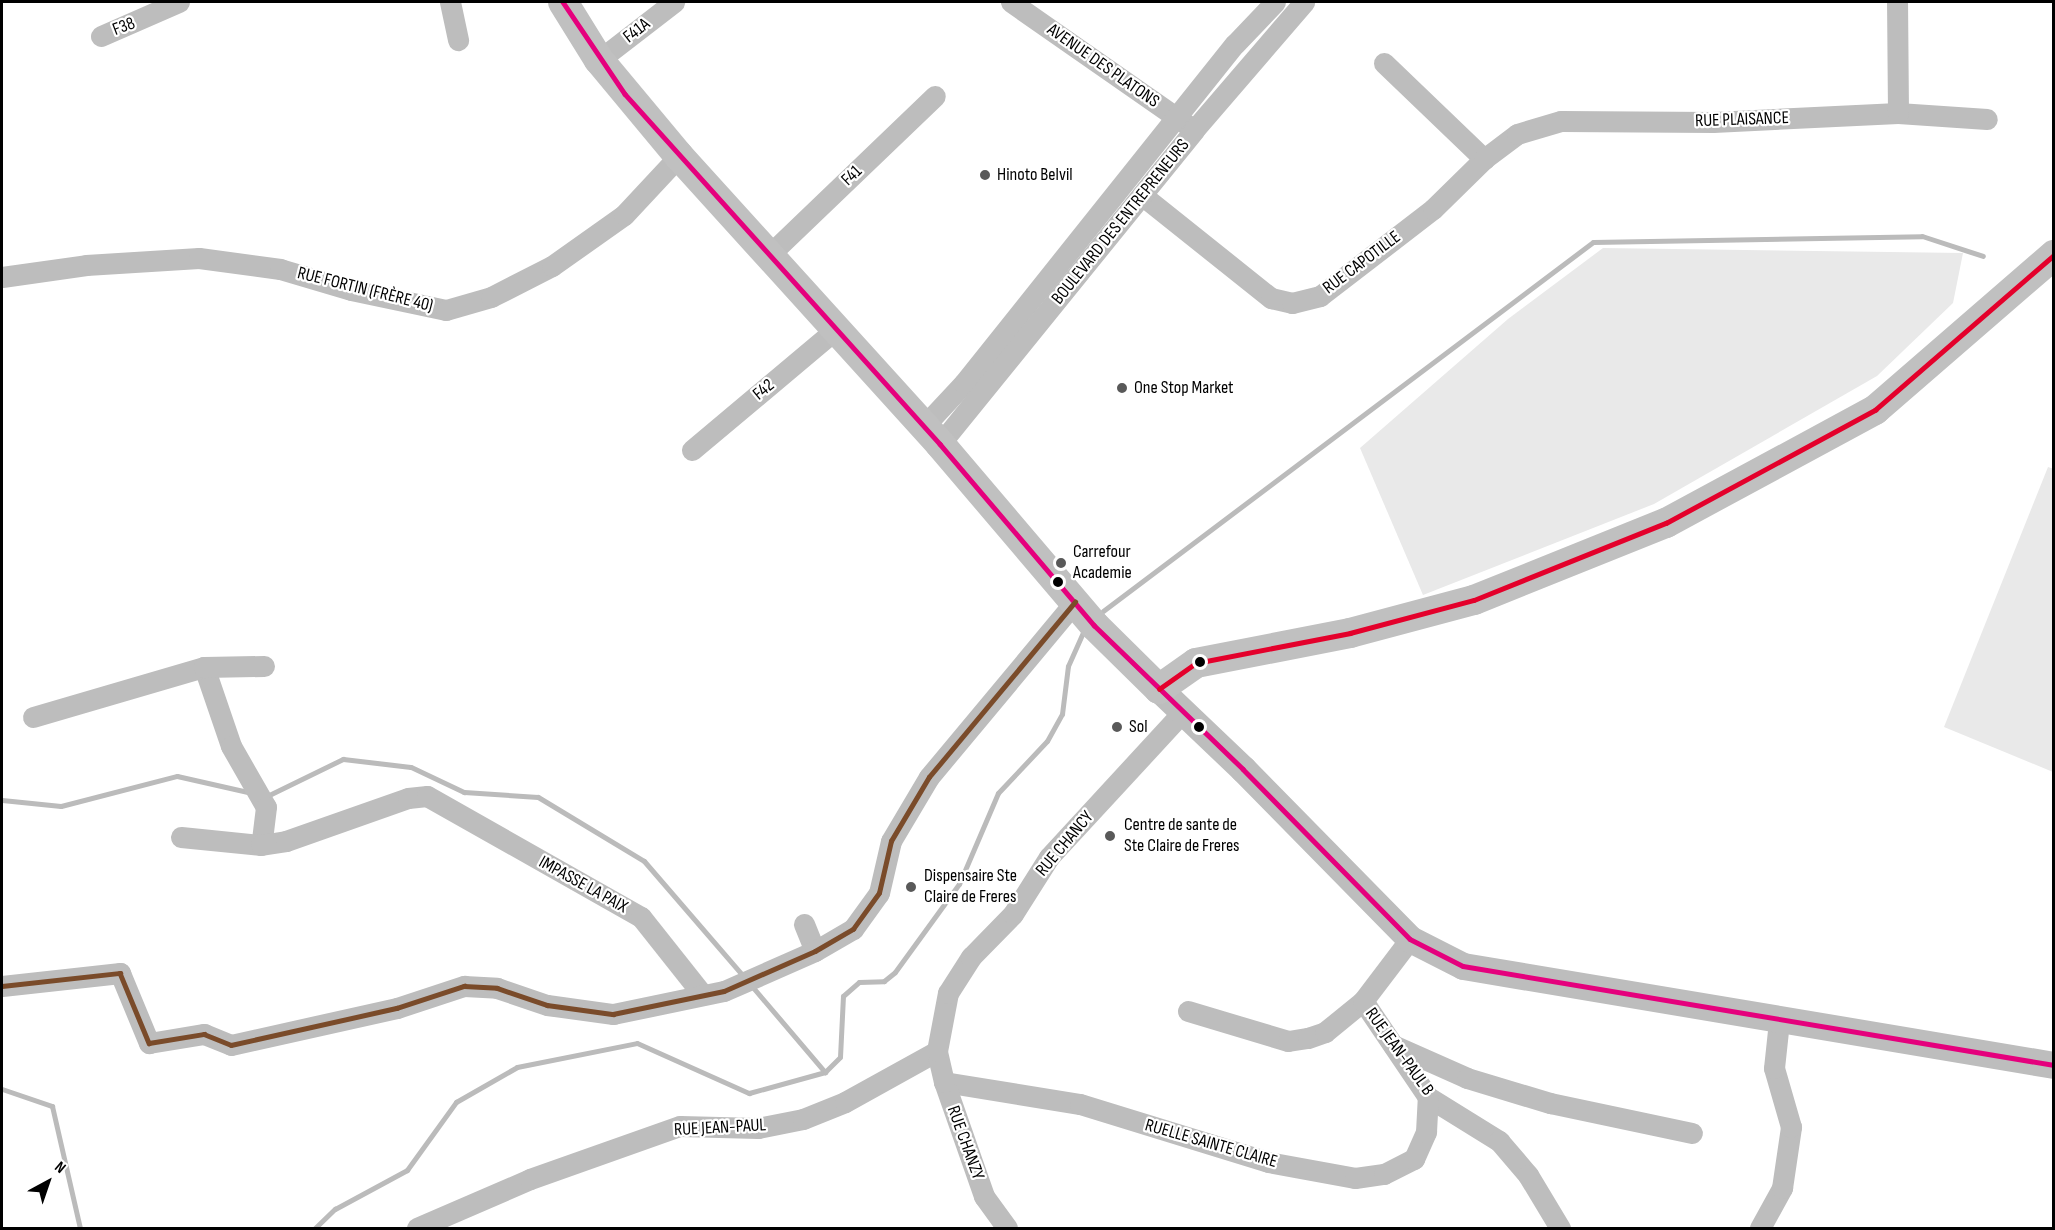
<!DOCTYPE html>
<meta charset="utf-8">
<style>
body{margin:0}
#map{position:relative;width:2055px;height:1230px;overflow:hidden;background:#fff;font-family:"Sofia Sans Condensed",sans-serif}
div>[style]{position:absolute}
.green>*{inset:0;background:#e9e9e9}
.stream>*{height:5px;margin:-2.5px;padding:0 2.5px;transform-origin:2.5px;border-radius:2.5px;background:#bbb}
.minor>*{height:21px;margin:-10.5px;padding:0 10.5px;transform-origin:10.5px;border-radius:10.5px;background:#bdbdbd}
.tertiary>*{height:27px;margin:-13.5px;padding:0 13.5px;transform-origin:13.5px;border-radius:13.5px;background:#bdbdbd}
.secondary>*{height:30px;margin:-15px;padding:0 15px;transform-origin:15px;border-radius:15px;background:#c0c0c0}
.bus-1>*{height:4.5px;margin:-2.25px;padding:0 2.25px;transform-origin:2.25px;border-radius:2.25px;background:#e5007d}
.bus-2>*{height:4.5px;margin:-2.25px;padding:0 2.25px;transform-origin:2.25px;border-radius:2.25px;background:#e4002b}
.bus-3>*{height:4.5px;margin:-2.25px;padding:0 2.25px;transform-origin:2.25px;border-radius:2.25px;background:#7a4b2a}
.dots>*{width:16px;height:16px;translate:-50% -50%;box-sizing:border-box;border:3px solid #fff;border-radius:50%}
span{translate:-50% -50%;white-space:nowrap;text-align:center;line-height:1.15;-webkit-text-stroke:4.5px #fff;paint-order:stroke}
.street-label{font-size:18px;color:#000}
.poi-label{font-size:18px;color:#000}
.left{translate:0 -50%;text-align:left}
.frame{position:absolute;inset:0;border:3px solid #000;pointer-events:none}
.north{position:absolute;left:18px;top:1152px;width:60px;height:60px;-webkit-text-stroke:4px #fff;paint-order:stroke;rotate:40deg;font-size:16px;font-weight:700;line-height:24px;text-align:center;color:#000}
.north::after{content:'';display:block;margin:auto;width:21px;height:27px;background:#000;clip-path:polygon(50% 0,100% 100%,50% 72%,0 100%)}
</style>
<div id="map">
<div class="green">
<div style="clip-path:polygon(1603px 248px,1963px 253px,1953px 303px,1877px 376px,1654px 504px,1423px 595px,1360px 448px,1508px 319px)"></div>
<div style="clip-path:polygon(2048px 467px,2054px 469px,2053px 772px,1944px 727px)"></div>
</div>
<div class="stream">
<div style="left:1103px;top:611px;width:613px;rotate:-36.98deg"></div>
<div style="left:1593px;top:242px;width:329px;rotate:-1deg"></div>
<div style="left:1922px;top:236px;width:64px;rotate:18.2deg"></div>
<div style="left:267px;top:796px;width:85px;rotate:-26deg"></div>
<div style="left:343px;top:759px;width:68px;rotate:6.7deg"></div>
<div style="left:411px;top:767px;width:59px;rotate:25.3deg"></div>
<div style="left:464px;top:792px;width:74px;rotate:3.9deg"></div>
<div style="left:538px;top:797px;width:124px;rotate:31.1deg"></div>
<div style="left:644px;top:861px;width:153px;rotate:49.2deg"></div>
<div style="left:2px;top:800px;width:59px;rotate:5.8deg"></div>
<div style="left:61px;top:806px;width:120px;rotate:-14.5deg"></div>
<div style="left:177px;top:776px;width:77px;rotate:12.8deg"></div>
<div style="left:750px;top:984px;width:116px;rotate:49.6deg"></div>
<div style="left:2px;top:1089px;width:53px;rotate:18.8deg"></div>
<div style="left:52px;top:1106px;width:125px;rotate:77.1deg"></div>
<div style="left:315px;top:1228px;width:28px;rotate:-44deg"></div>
<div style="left:335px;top:1209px;width:82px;rotate:-28.4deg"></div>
<div style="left:407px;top:1170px;width:84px;rotate:-54.2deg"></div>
<div style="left:456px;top:1102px;width:70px;rotate:-29.8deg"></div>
<div style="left:517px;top:1067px;width:122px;rotate:-11.3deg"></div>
<div style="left:637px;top:1043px;width:123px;rotate:24.1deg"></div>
<div style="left:749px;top:1093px;width:79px;rotate:-15.4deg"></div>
<div style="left:825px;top:1072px;width:21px;rotate:-45deg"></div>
<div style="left:840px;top:1057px;width:61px;rotate:-87.2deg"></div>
<div style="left:843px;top:996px;width:21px;rotate:-41deg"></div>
<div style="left:859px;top:982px;width:25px;rotate:-2deg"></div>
<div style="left:884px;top:981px;width:14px;rotate:-39deg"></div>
<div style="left:895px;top:972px;width:109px;rotate:-54deg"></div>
<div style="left:959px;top:884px;width:99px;rotate:-66.8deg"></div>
<div style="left:998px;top:793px;width:71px;rotate:-46.7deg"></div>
<div style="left:1047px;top:741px;width:31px;rotate:-61deg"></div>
<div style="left:1062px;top:714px;width:48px;rotate:-82.9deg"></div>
<div style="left:1068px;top:666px;width:37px;rotate:-66deg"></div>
</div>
<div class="minor">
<div style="left:450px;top:2px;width:39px;rotate:78deg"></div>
<div style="left:1011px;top:2px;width:215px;rotate:34.9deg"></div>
<div style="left:101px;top:36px;width:85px;rotate:-23.6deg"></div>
<div style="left:599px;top:60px;width:95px;rotate:-37.7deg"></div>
<div style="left:1384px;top:63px;width:139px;rotate:43.8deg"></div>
<div style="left:1898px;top:113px;width:89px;rotate:3.9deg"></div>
<div style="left:1143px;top:196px;width:164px;rotate:38.6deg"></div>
<div style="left:1271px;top:298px;width:22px;rotate:13deg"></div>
<div style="left:1292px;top:303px;width:29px;rotate:-14deg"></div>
<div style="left:1320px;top:296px;width:143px;rotate:-37.6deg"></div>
<div style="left:1433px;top:209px;width:71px;rotate:-44.4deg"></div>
<div style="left:1484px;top:159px;width:41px;rotate:-37.1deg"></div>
<div style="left:1517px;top:134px;width:46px;rotate:-16.5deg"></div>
<div style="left:1561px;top:121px;width:152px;rotate:0.4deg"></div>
<div style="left:1713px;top:122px;width:185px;rotate:-2.8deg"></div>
<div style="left:1898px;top:113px;width:111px;rotate:-90.5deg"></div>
<div style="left:768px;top:256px;width:231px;rotate:-43.8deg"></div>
<div style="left:2px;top:277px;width:85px;rotate:-8.1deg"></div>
<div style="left:86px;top:265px;width:113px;rotate:-3.5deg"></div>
<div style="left:199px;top:258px;width:82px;rotate:7.7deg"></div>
<div style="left:280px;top:269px;width:74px;rotate:16.5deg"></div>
<div style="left:351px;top:290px;width:97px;rotate:11.9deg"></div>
<div style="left:446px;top:310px;width:47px;rotate:-16.1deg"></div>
<div style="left:491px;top:297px;width:68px;rotate:-26.9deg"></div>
<div style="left:552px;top:266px;width:88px;rotate:-35.3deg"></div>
<div style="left:624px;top:215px;width:81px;rotate:-47deg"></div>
<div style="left:924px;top:426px;width:59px;rotate:-47.1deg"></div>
<div style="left:964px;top:383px;width:434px;rotate:-51.4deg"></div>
<div style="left:1235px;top:44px;width:58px;rotate:-46.4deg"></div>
<div style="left:940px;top:444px;width:404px;rotate:-51deg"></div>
<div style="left:1194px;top:130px;width:169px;rotate:-49.3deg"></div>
<div style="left:692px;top:450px;width:187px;rotate:-40deg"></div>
<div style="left:204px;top:667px;width:83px;rotate:71.1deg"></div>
<div style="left:231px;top:746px;width:70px;rotate:60.2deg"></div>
<div style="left:266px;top:807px;width:38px;rotate:97deg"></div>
<div style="left:33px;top:717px;width:178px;rotate:-16.3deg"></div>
<div style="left:204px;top:667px;width:60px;rotate:-1deg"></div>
<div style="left:181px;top:837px;width:80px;rotate:5.7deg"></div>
<div style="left:261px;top:845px;width:25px;rotate:-9deg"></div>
<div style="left:286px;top:841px;width:129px;rotate:-19.4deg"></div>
<div style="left:408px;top:798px;width:19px;rotate:-6deg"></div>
<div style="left:427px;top:796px;width:246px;rotate:29.5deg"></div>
<div style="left:641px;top:917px;width:98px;rotate:51.6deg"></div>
<div style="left:804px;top:924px;width:29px;rotate:68deg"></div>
<div style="left:2px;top:986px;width:119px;rotate:-6.3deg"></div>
<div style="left:120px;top:973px;width:76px;rotate:67.5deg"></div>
<div style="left:149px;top:1043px;width:56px;rotate:-9.3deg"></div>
<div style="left:204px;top:1034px;width:29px;rotate:22deg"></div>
<div style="left:231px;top:1045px;width:170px;rotate:-12.6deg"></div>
<div style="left:397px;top:1008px;width:71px;rotate:-18.2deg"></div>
<div style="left:464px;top:986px;width:33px;rotate:3deg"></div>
<div style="left:497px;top:988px;width:53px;rotate:18.8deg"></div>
<div style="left:547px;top:1005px;width:67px;rotate:7.8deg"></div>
<div style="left:613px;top:1014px;width:113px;rotate:-11.7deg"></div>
<div style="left:724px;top:991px;width:99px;rotate:-23.7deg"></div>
<div style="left:815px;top:951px;width:44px;rotate:-30.1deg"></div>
<div style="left:853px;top:929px;width:44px;rotate:-54.2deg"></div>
<div style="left:879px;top:893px;width:53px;rotate:-77deg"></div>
<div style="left:891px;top:841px;width:74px;rotate:-59.3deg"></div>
<div style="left:929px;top:777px;width:228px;rotate:-50.2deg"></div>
<div style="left:1363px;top:1001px;width:116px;rotate:55.9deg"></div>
<div style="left:1428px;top:1097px;width:84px;rotate:31.8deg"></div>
<div style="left:1499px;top:1141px;width:45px;rotate:49.5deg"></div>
<div style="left:1528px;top:1175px;width:62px;rotate:58.9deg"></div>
<div style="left:1188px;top:1011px;width:104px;rotate:16.7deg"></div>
<div style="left:1288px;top:1041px;width:20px;rotate:-9deg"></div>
<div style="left:1308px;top:1038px;width:18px;rotate:-19deg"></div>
<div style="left:1325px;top:1032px;width:49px;rotate:-39.2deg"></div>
<div style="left:1363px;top:1001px;width:78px;rotate:-52.8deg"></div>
<div style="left:1393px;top:1045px;width:81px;rotate:24deg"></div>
<div style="left:1467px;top:1078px;width:87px;rotate:16.8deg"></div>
<div style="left:1550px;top:1103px;width:145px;rotate:11.9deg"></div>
<div style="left:944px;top:1082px;width:138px;rotate:9.2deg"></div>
<div style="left:1080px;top:1104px;width:197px;rotate:17.1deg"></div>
<div style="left:1268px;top:1162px;width:88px;rotate:10.4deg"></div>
<div style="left:1355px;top:1178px;width:29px;rotate:-8deg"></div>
<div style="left:1384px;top:1174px;width:34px;rotate:-27deg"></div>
<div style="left:1414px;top:1159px;width:30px;rotate:-66deg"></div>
<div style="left:1426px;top:1132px;width:35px;rotate:-87deg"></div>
<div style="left:417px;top:1228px;width:123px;rotate:-23.4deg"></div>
<div style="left:530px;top:1179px;width:159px;rotate:-19.5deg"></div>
<div style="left:680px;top:1126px;width:78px;rotate:1.5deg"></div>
<div style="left:758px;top:1128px;width:46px;rotate:-11.3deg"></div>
<div style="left:803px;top:1119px;width:45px;rotate:-22deg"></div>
<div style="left:845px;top:1102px;width:105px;rotate:-29deg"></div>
<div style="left:1007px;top:1228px;width:39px;rotate:-126deg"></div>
<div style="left:984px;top:1196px;width:121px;rotate:-109.3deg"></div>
<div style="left:944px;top:1082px;width:32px;rotate:-103deg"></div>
<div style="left:937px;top:1051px;width:59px;rotate:-79.3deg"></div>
<div style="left:948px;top:993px;width:43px;rotate:-57.4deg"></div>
<div style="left:971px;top:957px;width:60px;rotate:-45.7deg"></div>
<div style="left:1013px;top:914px;width:67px;rotate:-57.7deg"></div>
<div style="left:1049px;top:857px;width:197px;rotate:-47.3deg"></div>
<div style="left:1760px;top:1228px;width:46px;rotate:-61.2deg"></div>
<div style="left:1782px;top:1188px;width:62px;rotate:-81.6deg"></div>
<div style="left:1791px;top:1127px;width:61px;rotate:-106.1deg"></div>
<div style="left:1774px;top:1068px;width:47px;rotate:-83.9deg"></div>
</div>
<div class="tertiary">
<div style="left:1159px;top:689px;width:116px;rotate:43.6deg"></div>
<div style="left:1243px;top:769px;width:238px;rotate:45.5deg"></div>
<div style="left:1410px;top:939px;width:59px;rotate:27deg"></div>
<div style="left:1463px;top:966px;width:599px;rotate:9.51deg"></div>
</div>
<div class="secondary">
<div style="left:563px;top:2px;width:68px;rotate:58.2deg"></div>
<div style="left:599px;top:60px;width:125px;rotate:50.2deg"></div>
<div style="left:679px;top:156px;width:389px;rotate:47.8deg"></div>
<div style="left:940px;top:444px;width:238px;rotate:49.6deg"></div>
<div style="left:1094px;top:625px;width:91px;rotate:44.6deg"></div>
<div style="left:1159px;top:689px;width:45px;rotate:-35.1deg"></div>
<div style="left:1196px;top:663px;width:157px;rotate:-11deg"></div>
<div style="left:1350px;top:633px;width:128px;rotate:-14.9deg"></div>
<div style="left:1474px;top:600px;width:207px;rotate:-21.9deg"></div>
<div style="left:1666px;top:523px;width:238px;rotate:-28.4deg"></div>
<div style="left:1875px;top:410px;width:237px;rotate:-40.9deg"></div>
</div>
<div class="bus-1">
<div style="left:563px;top:2px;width:111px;rotate:56deg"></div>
<div style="left:625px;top:94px;width:471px;rotate:48deg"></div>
<div style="left:940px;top:444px;width:238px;rotate:49.6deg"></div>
<div style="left:1094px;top:625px;width:207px;rotate:44deg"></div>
<div style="left:1243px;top:769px;width:238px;rotate:45.5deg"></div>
<div style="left:1410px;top:939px;width:59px;rotate:27deg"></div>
<div style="left:1463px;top:966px;width:599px;rotate:9.51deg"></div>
</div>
<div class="bus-2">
<div style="left:1159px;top:689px;width:45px;rotate:-35.1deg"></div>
<div style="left:1196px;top:663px;width:157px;rotate:-11deg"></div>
<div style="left:1350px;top:633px;width:128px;rotate:-14.9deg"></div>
<div style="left:1474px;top:600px;width:207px;rotate:-21.9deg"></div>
<div style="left:1666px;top:523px;width:238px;rotate:-28.4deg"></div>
<div style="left:1875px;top:410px;width:237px;rotate:-40.9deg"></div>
</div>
<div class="bus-3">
<div style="left:2px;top:986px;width:119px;rotate:-6.3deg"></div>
<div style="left:120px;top:973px;width:76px;rotate:67.5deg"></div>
<div style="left:149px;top:1043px;width:56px;rotate:-9.3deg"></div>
<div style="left:204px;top:1034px;width:29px;rotate:22deg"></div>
<div style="left:231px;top:1045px;width:170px;rotate:-12.6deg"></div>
<div style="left:397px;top:1008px;width:71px;rotate:-18.2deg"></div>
<div style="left:464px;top:986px;width:33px;rotate:3deg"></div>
<div style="left:497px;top:988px;width:53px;rotate:18.8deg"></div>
<div style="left:547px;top:1005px;width:67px;rotate:7.8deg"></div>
<div style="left:613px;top:1014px;width:113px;rotate:-11.7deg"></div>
<div style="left:724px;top:991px;width:99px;rotate:-23.7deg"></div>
<div style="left:815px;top:951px;width:44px;rotate:-30.1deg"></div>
<div style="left:853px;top:929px;width:44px;rotate:-54.2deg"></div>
<div style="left:879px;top:893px;width:53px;rotate:-77deg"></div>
<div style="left:891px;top:841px;width:74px;rotate:-59.3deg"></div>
<div style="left:929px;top:777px;width:228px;rotate:-50.2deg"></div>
</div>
<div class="dots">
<div style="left:985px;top:175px;background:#595959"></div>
<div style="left:1122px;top:388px;background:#595959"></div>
<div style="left:1061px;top:563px;background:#595959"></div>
<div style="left:1058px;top:582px;background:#000"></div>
<div style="left:1200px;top:662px;background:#000"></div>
<div style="left:1117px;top:727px;background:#595959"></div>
<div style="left:1199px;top:727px;background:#000"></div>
<div style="left:1110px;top:836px;background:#595959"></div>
<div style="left:911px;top:887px;background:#595959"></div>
</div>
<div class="street-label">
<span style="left:124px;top:27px;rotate:-21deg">F38</span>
<span style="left:637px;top:31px;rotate:-38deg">F41A</span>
<span style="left:1103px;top:66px;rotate:35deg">AVENUE DES PLATONS</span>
<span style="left:1742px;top:120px;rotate:-2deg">RUE PLAISANCE</span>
<span style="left:852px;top:176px;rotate:-44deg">F41</span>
<span style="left:1121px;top:222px;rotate:-51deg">BOULEVARD DES ENTREPRENEURS</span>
<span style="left:1362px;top:263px;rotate:-37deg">RUE CAPOTILLE</span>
<span style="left:365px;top:290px;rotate:14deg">RUE FORTIN (FRÈRE 40)</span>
<span style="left:764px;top:390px;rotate:-40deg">F42</span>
<span style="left:1065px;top:844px;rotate:-50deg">RUE CHANCY</span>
<span style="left:583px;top:885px;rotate:29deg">IMPASSE LA PAIX</span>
<span style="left:1399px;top:1052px;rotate:54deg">RUE JEAN-PAUL B</span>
<span style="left:720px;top:1128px;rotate:-3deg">RUE JEAN-PAUL</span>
<span style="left:965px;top:1143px;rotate:70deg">RUE CHANZY</span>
<span style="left:1211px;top:1144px;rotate:16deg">RUELLE SAINTE CLAIRE</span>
</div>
<div class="poi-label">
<span class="left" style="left:997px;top:175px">Hinoto Belvil</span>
<span class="left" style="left:1134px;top:388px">One Stop Market</span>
<span class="left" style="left:1073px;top:563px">Carrefour<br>Academie</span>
<span class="left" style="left:1129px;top:727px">Sol</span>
<span class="left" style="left:1124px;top:836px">Centre de sante de<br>Ste Claire de Freres</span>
<span class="left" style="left:924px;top:887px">Dispensaire Ste<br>Claire de Freres</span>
</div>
<div class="frame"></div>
<div class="north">N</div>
</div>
